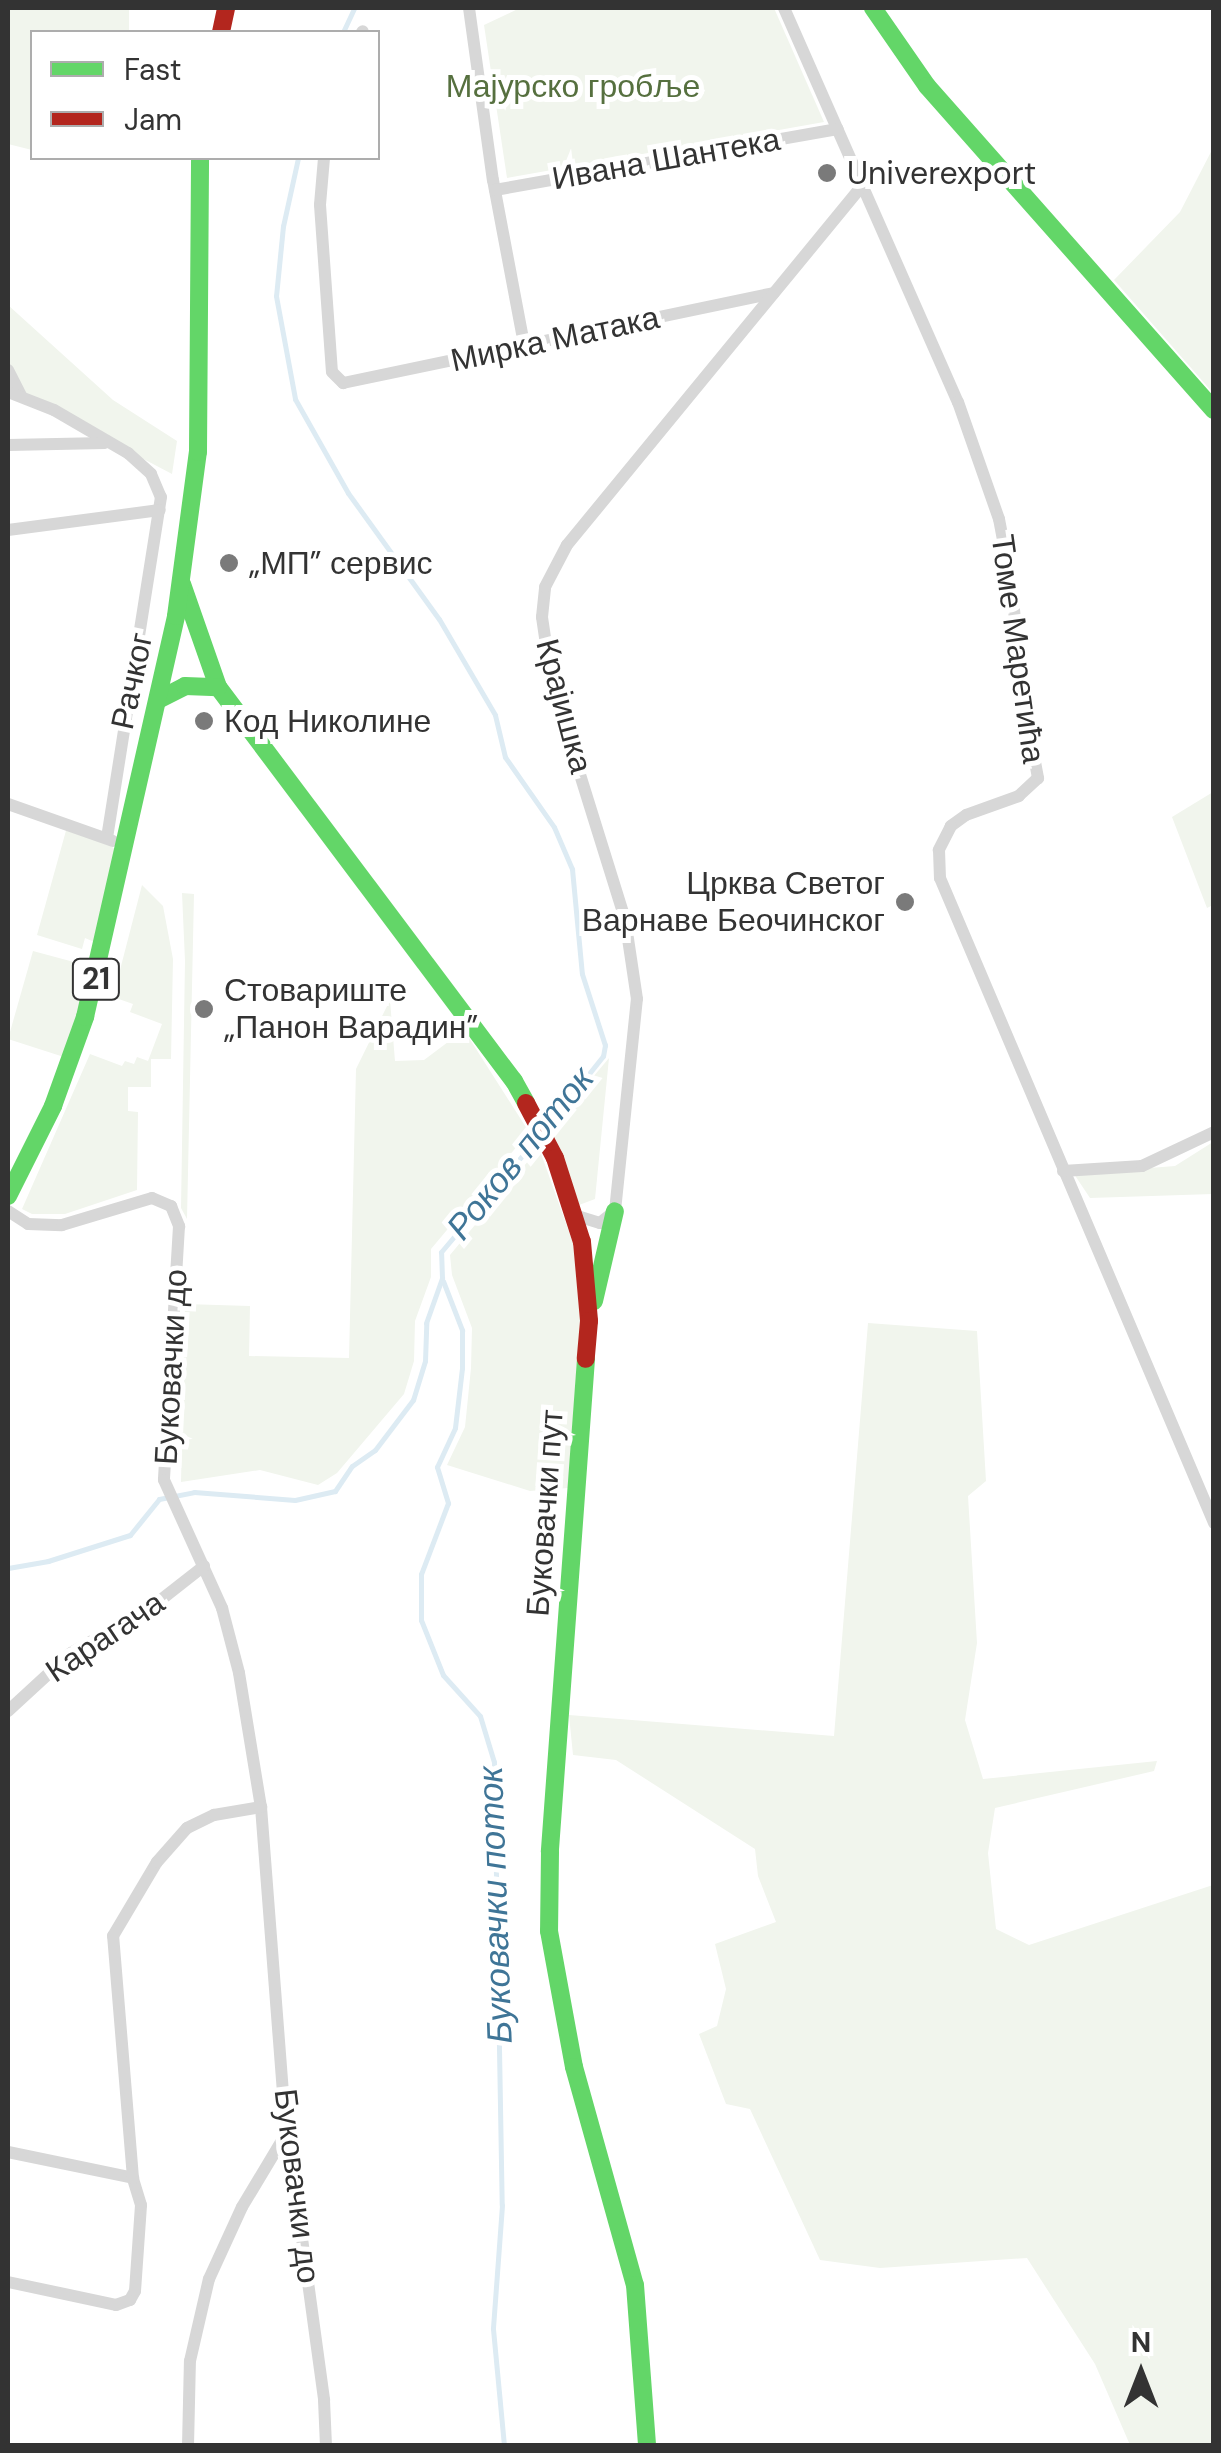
<!DOCTYPE html>
<meta charset="utf-8">
<style>
body{margin:0}
#map{position:relative;width:1221px;height:2453px;overflow:hidden;background:#fff;font-family:"DM Sans",sans-serif}
div>[style]{position:absolute}
.green>*{inset:0;background:#f1f5ed}
.stream>*{height:5px;margin:-2.5px;padding:0 2.5px;transform-origin:2.5px;border-radius:2.5px;background:#ddebf3}
.street>*{height:12px;margin:-6px;padding:0 6px;transform-origin:6px;border-radius:6px;background:#d7d7d7}
.fast>*{height:18px;margin:-9px;padding:0 9px;transform-origin:9px;border-radius:9px;background:#63d668}
.jam>*{height:18px;margin:-9px;padding:0 9px;transform-origin:9px;border-radius:9px;background:#b3261e}
.dots>*{width:28px;height:28px;translate:-50% -50%;box-sizing:border-box;border:5px solid #fff;border-radius:50%}
span{translate:-50% -50%;white-space:nowrap;text-align:center;line-height:1.15;-webkit-text-stroke:10px #fff;paint-order:stroke}
.shield-label span{padding:2px 8px;background:#fff;border:2px solid;border-radius:8px;-webkit-text-stroke-width:0}
.shield-label{font-size:30px;color:#333;font-weight:700}
.park-label{font-size:32px;color:#56703f}
.street-label{font-size:32px;color:#333}
.poi-label{font-size:32px;color:#333}
.left{translate:0 -50%;text-align:left}
.right{translate:-100% -50%;text-align:right}
.water-label{font-size:35px;color:#3f7597;font-style:italic}
.frame{position:absolute;inset:0;border:10px solid #333;pointer-events:none}
.legend{position:absolute;left:30px;top:30px;width:350px;height:130px;box-sizing:border-box;background:#fff;border:2px solid #adadad;margin:0;padding:12px 18px;list-style:none;font-size:30px;color:#333}
.legend li{display:flex;align-items:center;gap:20px;height:50px}
.legend b{width:50px;border:2px solid #adadad}
.north{position:absolute;left:1091px;top:2323px;width:100px;height:100px;-webkit-text-stroke:8px #fff;paint-order:stroke;rotate:0deg;font-size:28px;font-weight:700;line-height:40px;text-align:center;color:#333}
.north::after{content:'';display:block;margin:auto;width:35px;height:45px;background:#333;clip-path:polygon(50% 0,100% 100%,50% 72%,0 100%)}
</style>
<div id="map">
<div class="green">
<div style="clip-path:polygon(8px 8px,129px 8px,129px 32px,32px 32px,32px 150px,8px 144px)"></div>
<div style="clip-path:polygon(520px 8px,774px 8px,824px 122px,507px 178px,484px 25px)"></div>
<div style="clip-path:polygon(1213px 148px,1213px 393px,1114px 280px,1180px 212px)"></div>
<div style="clip-path:polygon(8px 305px,113px 400px,177px 441px,172px 474px,24px 396px,8px 393px)"></div>
<div style="clip-path:polygon(1213px 792px,1213px 905px,1207px 908px,1172px 817px)"></div>
<div style="clip-path:polygon(67px 827px,109px 844px,125px 859px,99px 944px,85px 938px,82px 949px,37px 935px)"></div>
<div style="clip-path:polygon(142px 885px,163px 906px,173px 959px,171px 1059px,151px 1059px,151px 1087px,128px 1087px,128px 1111px,138px 1112px,137px 1190px,65px 1214px,32px 1214px,22px 1209px,90px 1054px,122px 1066px,125px 1061px,134px 1064px,137px 1057px,148px 1061px,162px 1024px,130px 1012px,133px 1004px,113px 997px)"></div>
<div style="clip-path:polygon(182px 893px,194px 894px,187px 1219px,181px 1208px,185px 961px)"></div>
<div style="clip-path:polygon(33px 951px,96px 968px,67px 1058px,8px 1039px)"></div>
<div style="clip-path:polygon(390px 1000px,395px 1061px,424px 1060px,464px 1030px,529px 1132px,431px 1249px,431px 1277px,415px 1321px,414px 1361px,404px 1394px,337px 1473px,318px 1485px,260px 1470px,181px 1482px,185px 1304px,250px 1306px,249px 1356px,349px 1358px,356px 1069px)"></div>
<div style="clip-path:polygon(609px 1058px,595px 1199px,579px 1205px,550px 1128px)"></div>
<div style="clip-path:polygon(1213px 1142px,1213px 1194px,1090px 1198px,1074px 1174px,1175px 1166px)"></div>
<div style="clip-path:polygon(539px 1148px,573px 1243px,580px 1319px,568px 1488px,530px 1491px,447px 1465px,465px 1427px,471px 1368px,472px 1328px,452px 1275px,450px 1255px)"></div>
<div style="clip-path:polygon(868px 1323px,977px 1331px,986px 1481px,968px 1496px,977px 1643px,965px 1720px,983px 1779px,1157px 1761px,1154px 1771px,995px 1808px,988px 1853px,996px 1929px,1029px 1945px,1213px 1885px,1213px 2445px,1130px 2445px,1095px 2364px,1027px 2258px,880px 2268px,820px 2260px,750px 2109px,726px 2104px,699px 2034px,717px 2026px,726px 1989px,715px 1944px,776px 1922px,758px 1876px,755px 1849px,616px 1760px,573px 1755px,569px 1715px,834px 1736px)"></div>
</div>
<div class="stream">
<div style="left:343px;top:32px;width:26px;rotate:-65deg"></div>
<div style="left:298px;top:158px;width:70px;rotate:102.4deg"></div>
<div style="left:283px;top:226px;width:70px;rotate:95.7deg"></div>
<div style="left:276px;top:296px;width:105px;rotate:79.5deg"></div>
<div style="left:295px;top:399px;width:108px;rotate:60.6deg"></div>
<div style="left:348px;top:493px;width:155px;rotate:54.2deg"></div>
<div style="left:439px;top:619px;width:111px;rotate:59.7deg"></div>
<div style="left:495px;top:715px;width:43px;rotate:76.6deg"></div>
<div style="left:505px;top:757px;width:85px;rotate:55deg"></div>
<div style="left:554px;top:827px;width:46px;rotate:66.8deg"></div>
<div style="left:572px;top:869px;width:105px;rotate:84.6deg"></div>
<div style="left:582px;top:974px;width:75px;rotate:72.1deg"></div>
<div style="left:605px;top:1045px;width:11px;rotate:100deg"></div>
<div style="left:603px;top:1056px;width:93px;rotate:128.5deg"></div>
<div style="left:443px;top:1281px;width:53px;rotate:68.8deg"></div>
<div style="left:462px;top:1330px;width:38px;rotate:90deg"></div>
<div style="left:462px;top:1368px;width:60px;rotate:96.7deg"></div>
<div style="left:455px;top:1428px;width:43px;rotate:114.8deg"></div>
<div style="left:437px;top:1467px;width:38px;rotate:73deg"></div>
<div style="left:448px;top:1503px;width:76px;rotate:110.8deg"></div>
<div style="left:421px;top:1574px;width:46px;rotate:90deg"></div>
<div style="left:421px;top:1620px;width:59px;rotate:68.2deg"></div>
<div style="left:443px;top:1675px;width:55px;rotate:47.9deg"></div>
<div style="left:480px;top:1716px;width:48px;rotate:73.1deg"></div>
<div style="left:494px;top:1762px;width:443px;rotate:89deg"></div>
<div style="left:502px;top:2205px;width:124px;rotate:94.2deg"></div>
<div style="left:493px;top:2329px;width:118px;rotate:84.6deg"></div>
<div style="left:8px;top:1568px;width:41px;rotate:-9.9deg"></div>
<div style="left:48px;top:1561px;width:86px;rotate:-17.6deg"></div>
<div style="left:130px;top:1535px;width:46px;rotate:-51.1deg"></div>
<div style="left:159px;top:1499px;width:36px;rotate:-11deg"></div>
<div style="left:194px;top:1492px;width:101px;rotate:4.5deg"></div>
<div style="left:295px;top:1500px;width:41px;rotate:-12.7deg"></div>
<div style="left:335px;top:1491px;width:30px;rotate:-56deg"></div>
<div style="left:352px;top:1466px;width:28px;rotate:-35deg"></div>
<div style="left:375px;top:1450px;width:63px;rotate:-52.8deg"></div>
<div style="left:413px;top:1400px;width:41px;rotate:-72.9deg"></div>
<div style="left:425px;top:1361px;width:38px;rotate:-88deg"></div>
<div style="left:426px;top:1323px;width:48px;rotate:-70.4deg"></div>
<div style="left:442px;top:1278px;width:26px;rotate:-92deg"></div>
<div style="left:441px;top:1252px;width:150px;rotate:-49.9deg"></div>
</div>
<div class="street">
<div style="left:469px;top:8px;width:174px;rotate:82.1deg"></div>
<div style="left:493px;top:180px;width:167px;rotate:79.3deg"></div>
<div style="left:784px;top:8px;width:431px;rotate:66.2deg"></div>
<div style="left:958px;top:402px;width:124px;rotate:70.7deg"></div>
<div style="left:999px;top:519px;width:69px;rotate:79.2deg"></div>
<div style="left:1012px;top:587px;width:100px;rotate:84.9deg"></div>
<div style="left:1021px;top:687px;width:93px;rotate:79.4deg"></div>
<div style="left:1038px;top:778px;width:26px;rotate:137deg"></div>
<div style="left:1019px;top:796px;width:56px;rotate:160.3deg"></div>
<div style="left:966px;top:815px;width:19px;rotate:144deg"></div>
<div style="left:951px;top:826px;width:27px;rotate:117deg"></div>
<div style="left:939px;top:850px;width:28px;rotate:88deg"></div>
<div style="left:940px;top:878px;width:701px;rotate:66.98deg"></div>
<div style="left:362px;top:32px;width:1px;rotate:-45deg"></div>
<div style="left:324px;top:158px;width:47px;rotate:94.9deg"></div>
<div style="left:320px;top:205px;width:167px;rotate:85.9deg"></div>
<div style="left:332px;top:372px;width:16px;rotate:45deg"></div>
<div style="left:343px;top:383px;width:440px;rotate:-11.8deg"></div>
<div style="left:495px;top:190px;width:348px;rotate:-10.1deg"></div>
<div style="left:8px;top:370px;width:28px;rotate:63deg"></div>
<div style="left:8px;top:392px;width:49px;rotate:21.4deg"></div>
<div style="left:54px;top:410px;width:86px;rotate:30.2deg"></div>
<div style="left:128px;top:453px;width:31px;rotate:42deg"></div>
<div style="left:151px;top:474px;width:25px;rotate:67deg"></div>
<div style="left:161px;top:497px;width:345px;rotate:99deg"></div>
<div style="left:8px;top:445px;width:97px;rotate:-1.2deg"></div>
<div style="left:8px;top:530px;width:153px;rotate:-7.5deg"></div>
<div style="left:8px;top:804px;width:111px;rotate:19.4deg"></div>
<div style="left:1063px;top:1171px;width:79px;rotate:-3.6deg"></div>
<div style="left:1142px;top:1166px;width:80px;rotate:-25.3deg"></div>
<div style="left:8px;top:1211px;width:24px;rotate:33deg"></div>
<div style="left:28px;top:1224px;width:34px;rotate:2deg"></div>
<div style="left:62px;top:1225px;width:94px;rotate:-16.7deg"></div>
<div style="left:152px;top:1198px;width:21px;rotate:23deg"></div>
<div style="left:171px;top:1206px;width:22px;rotate:68deg"></div>
<div style="left:179px;top:1226px;width:254px;rotate:93.4deg"></div>
<div style="left:164px;top:1480px;width:141px;rotate:65.6deg"></div>
<div style="left:222px;top:1608px;width:67px;rotate:75.3deg"></div>
<div style="left:239px;top:1673px;width:136px;rotate:80.7deg"></div>
<div style="left:261px;top:1807px;width:301px;rotate:85.6deg"></div>
<div style="left:284px;top:2107px;width:296px;rotate:82.2deg"></div>
<div style="left:324px;top:2400px;width:46px;rotate:87.5deg"></div>
<div style="left:574px;top:1215px;width:27px;rotate:17deg"></div>
<div style="left:600px;top:1223px;width:19px;rotate:-39deg"></div>
<div style="left:615px;top:1211px;width:213px;rotate:-84.1deg"></div>
<div style="left:637px;top:999px;width:81px;rotate:-98.5deg"></div>
<div style="left:625px;top:919px;width:245px;rotate:-107.3deg"></div>
<div style="left:552px;top:685px;width:69px;rotate:-98.4deg"></div>
<div style="left:542px;top:617px;width:30px;rotate:-84deg"></div>
<div style="left:545px;top:587px;width:47px;rotate:-62.4deg"></div>
<div style="left:567px;top:545px;width:466px;rotate:-50.6deg"></div>
<div style="left:8px;top:1711px;width:86px;rotate:-42.6deg"></div>
<div style="left:71px;top:1653px;width:95px;rotate:-29.8deg"></div>
<div style="left:153px;top:1606px;width:65px;rotate:-38.1deg"></div>
<div style="left:8px;top:2152px;width:128px;rotate:11.7deg"></div>
<div style="left:8px;top:2282px;width:110px;rotate:12deg"></div>
<div style="left:116px;top:2305px;width:15px;rotate:-20deg"></div>
<div style="left:130px;top:2300px;width:10px;rotate:-61deg"></div>
<div style="left:135px;top:2291px;width:86px;rotate:-86deg"></div>
<div style="left:141px;top:2205px;width:28px;rotate:-107deg"></div>
<div style="left:133px;top:2178px;width:243px;rotate:-94.7deg"></div>
<div style="left:113px;top:1936px;width:86px;rotate:-59.3deg"></div>
<div style="left:157px;top:1862px;width:45px;rotate:-48.6deg"></div>
<div style="left:187px;top:1828px;width:30px;rotate:-26deg"></div>
<div style="left:214px;top:1815px;width:48px;rotate:-9.7deg"></div>
<div style="left:188px;top:2446px;width:85px;rotate:-88.7deg"></div>
<div style="left:190px;top:2361px;width:84px;rotate:-77deg"></div>
<div style="left:209px;top:2279px;width:79px;rotate:-65.4deg"></div>
<div style="left:242px;top:2207px;width:87px;rotate:-59deg"></div>
</div>
<div class="fast">
<div style="left:873px;top:8px;width:95px;rotate:55.3deg"></div>
<div style="left:927px;top:86px;width:433px;rotate:48.5deg"></div>
<div style="left:182px;top:584px;width:109px;rotate:70.7deg"></div>
<div style="left:218px;top:687px;width:493px;rotate:53.1deg"></div>
<div style="left:514px;top:1081px;width:25px;rotate:61deg"></div>
<div style="left:158px;top:700px;width:30px;rotate:-27deg"></div>
<div style="left:185px;top:686px;width:33px;rotate:2deg"></div>
<div style="left:8px;top:1196px;width:101px;rotate:-63.4deg"></div>
<div style="left:53px;top:1106px;width:95px;rotate:-70.2deg"></div>
<div style="left:85px;top:1017px;width:411px;rotate:-77.2deg"></div>
<div style="left:176px;top:616px;width:165px;rotate:-82.4deg"></div>
<div style="left:198px;top:452px;width:294px;rotate:-89.6deg"></div>
<div style="left:594px;top:1301px;width:92px;rotate:-76.9deg"></div>
<div style="left:586px;top:1359px;width:494px;rotate:94.2deg"></div>
<div style="left:550px;top:1852px;width:79px;rotate:90.7deg"></div>
<div style="left:549px;top:1931px;width:138px;rotate:79.6deg"></div>
<div style="left:574px;top:2067px;width:226px;rotate:74.4deg"></div>
<div style="left:635px;top:2285px;width:161px;rotate:85.7deg"></div>
</div>
<div class="jam">
<div style="left:221px;top:32px;width:25px;rotate:-78deg"></div>
<div style="left:526px;top:1103px;width:62px;rotate:62.2deg"></div>
<div style="left:555px;top:1158px;width:88px;rotate:72.2deg"></div>
<div style="left:582px;top:1242px;width:79px;rotate:84.9deg"></div>
<div style="left:589px;top:1321px;width:38px;rotate:95deg"></div>
</div>
<div class="dots">
<div style="left:827px;top:173px;background:#7a7a7a"></div>
<div style="left:229px;top:563px;background:#7a7a7a"></div>
<div style="left:204px;top:721px;background:#7a7a7a"></div>
<div style="left:905px;top:902px;background:#7a7a7a"></div>
<div style="left:204px;top:1009px;background:#7a7a7a"></div>
</div>
<div class="shield-label">
<span style="left:96px;top:979px">21</span>
</div>
<div class="park-label">
<span style="left:573px;top:86px">Мајурско гробље</span>
</div>
<div class="street-label">
<span style="left:666px;top:159px;rotate:-10deg">Ивана Шантека</span>
<span style="left:555px;top:339px;rotate:-12deg">Мирка Матака</span>
<span style="left:1018px;top:649px;rotate:82deg">Томе Маретића</span>
<span style="left:132px;top:681px;rotate:-78deg">Рачког</span>
<span style="left:564px;top:706px;rotate:75deg">Крајишка</span>
<span style="left:171px;top:1367px;rotate:-87deg">Буковачки до</span>
<span style="left:545px;top:1513px;rotate:-86deg">Буковачки пут</span>
<span style="left:105px;top:1637px;rotate:-34deg">Карагача</span>
<span style="left:297px;top:2186px;rotate:83deg">Буковачки до</span>
</div>
<div class="poi-label">
<span class="left" style="left:847px;top:173px">Univerexport</span>
<span class="left" style="left:249px;top:563px">„МП” сервис</span>
<span class="left" style="left:224px;top:721px">Код Николине</span>
<span class="right" style="left:885px;top:902px">Црква Светог<br>Варнаве Беочинског</span>
<span class="left" style="left:224px;top:1009px">Стовариште<br>„Панон Варадин”</span>
</div>
<div class="water-label">
<span style="left:520px;top:1153px;rotate:-51deg">Роков поток</span>
<span style="left:495px;top:1905px;rotate:-92deg">Буковачки поток</span>
</div>
<div class="frame"></div>
<ul class="legend">
<li><b style="height:12px;background:#63d668"></b>Fast</li>
<li><b style="height:12px;background:#b3261e"></b>Jam</li>
</ul>
<div class="north">N</div>
</div>
